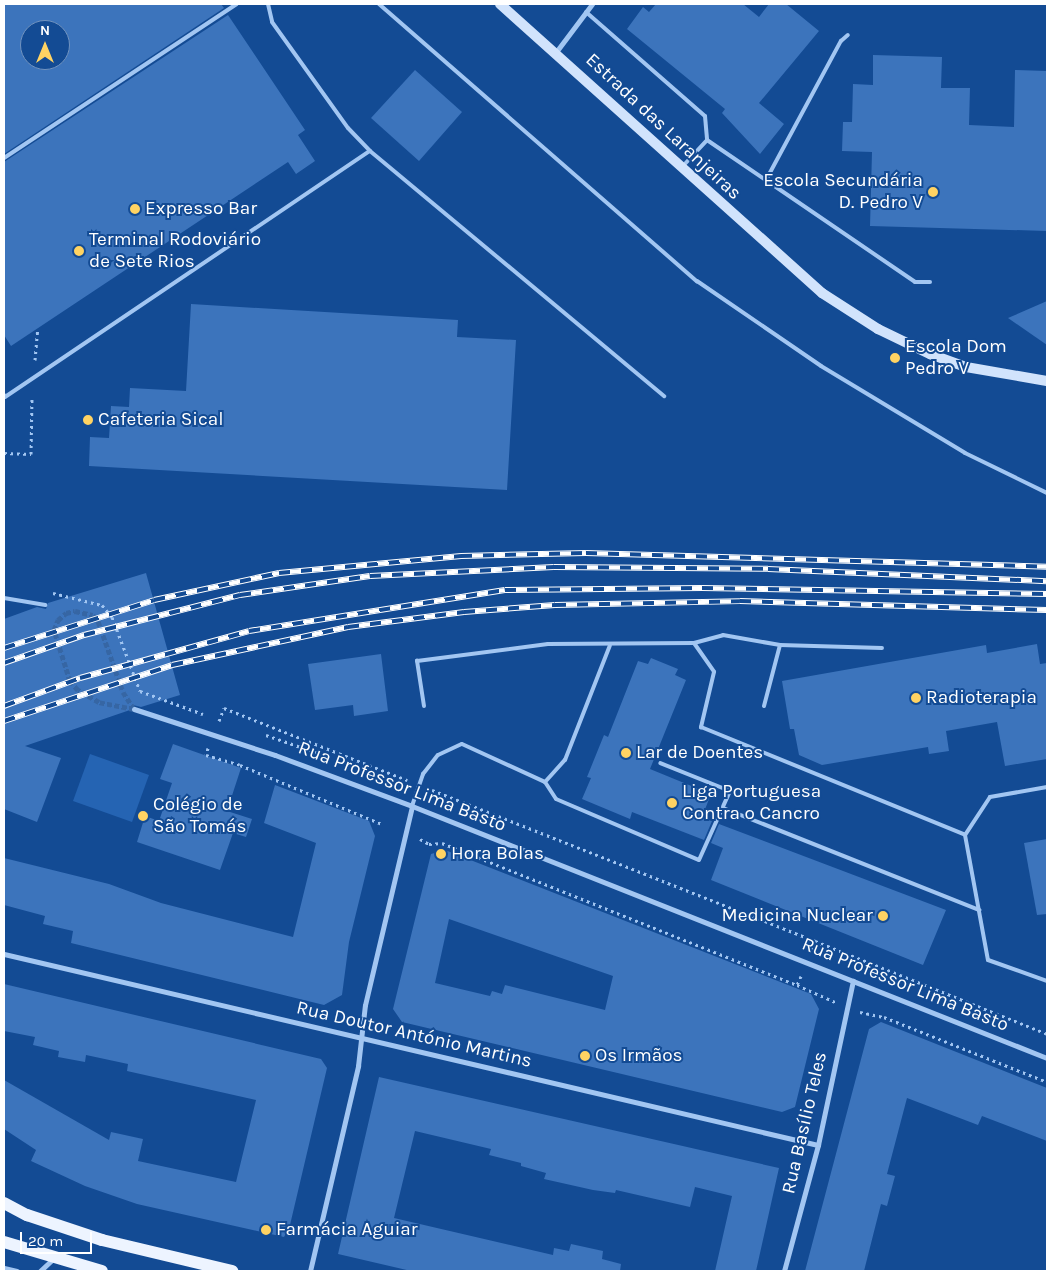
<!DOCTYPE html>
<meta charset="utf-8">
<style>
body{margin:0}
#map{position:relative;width:1051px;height:1275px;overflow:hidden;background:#134b94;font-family:Karla,sans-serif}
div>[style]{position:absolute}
.green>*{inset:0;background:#2564b3}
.building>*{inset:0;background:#3c74bc}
.minor-tunnel>*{height:5px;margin-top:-2.5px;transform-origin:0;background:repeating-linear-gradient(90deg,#3666a4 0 5px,transparent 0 7.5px)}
.path>*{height:3px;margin-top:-1.5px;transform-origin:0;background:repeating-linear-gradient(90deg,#a2c6f2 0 2.5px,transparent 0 6.5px)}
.service>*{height:4px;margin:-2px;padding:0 2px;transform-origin:2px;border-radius:2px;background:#a2c6f2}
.minor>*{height:5px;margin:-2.5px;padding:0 2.5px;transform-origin:2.5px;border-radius:2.5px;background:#a2c6f2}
.secondary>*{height:10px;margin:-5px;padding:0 5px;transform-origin:5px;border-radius:5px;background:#d1e3fc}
.primary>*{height:12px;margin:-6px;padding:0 6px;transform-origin:6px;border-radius:6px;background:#edf4ff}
.rail>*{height:5.5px;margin-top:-2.75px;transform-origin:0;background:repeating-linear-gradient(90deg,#134b94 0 11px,#fff 0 22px);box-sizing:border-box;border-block:1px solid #fff}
.dots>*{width:14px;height:14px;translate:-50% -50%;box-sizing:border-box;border:2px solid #134b94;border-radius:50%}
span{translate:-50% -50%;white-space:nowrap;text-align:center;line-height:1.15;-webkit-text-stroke:4px #134b94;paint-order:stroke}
.street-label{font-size:19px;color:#fff}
.poi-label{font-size:19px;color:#fff}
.right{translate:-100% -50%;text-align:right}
.left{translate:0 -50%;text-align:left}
.frame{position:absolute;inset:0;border:5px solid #fff;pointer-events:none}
.north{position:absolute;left:20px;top:20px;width:50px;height:50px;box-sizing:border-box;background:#134b94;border:1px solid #7193bf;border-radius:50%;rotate:0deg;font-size:14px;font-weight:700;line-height:20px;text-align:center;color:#fff}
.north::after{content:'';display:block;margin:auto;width:18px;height:22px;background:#ffd363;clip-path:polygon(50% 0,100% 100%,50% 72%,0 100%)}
.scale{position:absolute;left:20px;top:1232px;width:72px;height:22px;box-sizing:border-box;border:2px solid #fff;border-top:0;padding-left:6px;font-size:15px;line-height:18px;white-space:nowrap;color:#fff;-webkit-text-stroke:4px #134b94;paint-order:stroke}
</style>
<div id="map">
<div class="green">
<div style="clip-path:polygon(90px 754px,149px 775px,132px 822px,73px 801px)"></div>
</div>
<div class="building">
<div style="clip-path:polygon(evenodd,4px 4px,221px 4px,224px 8px,4px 154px,4px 4px,30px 30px,60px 30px,60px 60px,30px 60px,30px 30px)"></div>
<div style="clip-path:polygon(656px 4px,743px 4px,759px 17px,769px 4px,786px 4px,819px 31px,759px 103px,784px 124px,760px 154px,722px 113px,725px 109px,627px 29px,643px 7px,649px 12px)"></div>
<div style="clip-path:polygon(228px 15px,305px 130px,298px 135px,315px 161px,296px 174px,288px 162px,11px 346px,4px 335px,4px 162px)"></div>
<div style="clip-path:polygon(873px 55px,942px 57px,941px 88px,970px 88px,969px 125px,1014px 127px,1015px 70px,1047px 71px,1047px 231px,870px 226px,872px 152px,842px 151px,843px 122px,852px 122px,853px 84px,873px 85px)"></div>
<div style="clip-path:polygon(415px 70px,462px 112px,419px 161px,371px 118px)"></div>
<div style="clip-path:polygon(1047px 301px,1047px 345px,1008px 318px)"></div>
<div style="clip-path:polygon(191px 304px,458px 320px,457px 337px,516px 340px,507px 490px,89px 466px,90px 437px,109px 438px,111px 406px,129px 407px,130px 388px,186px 391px)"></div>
<div style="clip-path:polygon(146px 573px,180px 695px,141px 707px,133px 705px,130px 710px,25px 746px,61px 758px,37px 822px,4px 809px,4px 619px,37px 607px,46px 609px,48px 603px)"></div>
<div style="clip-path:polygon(1037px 644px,1040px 664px,1047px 663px,1047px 759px,1005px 766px,997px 722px,946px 731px,949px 751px,929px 754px,928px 747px,822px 765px,799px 755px,794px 729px,790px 729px,782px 681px,986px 645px,987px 653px)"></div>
<div style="clip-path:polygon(381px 654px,388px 711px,354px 716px,353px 705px,315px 710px,308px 664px)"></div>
<div style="clip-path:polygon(651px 658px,678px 669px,675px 675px,686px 680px,650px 769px,711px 794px,702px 817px,712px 821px,704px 840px,632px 812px,630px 819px,582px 799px,591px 778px,587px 777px,604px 735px,608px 737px,638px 661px,648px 664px)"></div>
<div style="clip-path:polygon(173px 744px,241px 768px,227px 811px,252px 819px,246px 837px,233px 833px,220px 870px,137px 842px,145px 816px,159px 821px,172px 783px,160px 779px)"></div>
<div style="clip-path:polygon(275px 785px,369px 821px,375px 836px,349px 942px,342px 995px,324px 1005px,71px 943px,73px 931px,43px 924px,45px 916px,4px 905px,4px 858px,109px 884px,161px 903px,293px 937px,316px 843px,264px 823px)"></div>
<div style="clip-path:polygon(719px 824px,946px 910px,923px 965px,711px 880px,723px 848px,711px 843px)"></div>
<div style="clip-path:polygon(1047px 839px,1047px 914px,1037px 915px,1024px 843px)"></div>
<div style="clip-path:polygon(evenodd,445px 850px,811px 994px,819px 1009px,795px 1107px,782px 1112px,402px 1022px,393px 1009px,431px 854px,445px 850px,449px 919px,613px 976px,605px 1010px,505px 985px,502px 994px,492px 991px,490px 996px,435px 983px,449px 919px)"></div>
<div style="clip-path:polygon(4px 984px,321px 1059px,327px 1068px,290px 1225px,284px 1237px,137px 1204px,85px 1186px,31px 1161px,36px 1150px,4px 1129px,4px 1080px,109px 1140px,111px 1132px,143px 1139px,138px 1161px,236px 1182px,256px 1100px,127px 1071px,128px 1064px,86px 1055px,85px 1062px,58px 1057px,59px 1051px,33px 1045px,35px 1037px,4px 1031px)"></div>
<div style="clip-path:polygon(881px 1022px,1047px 1088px,1047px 1141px,982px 1116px,978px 1125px,907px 1098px,887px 1174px,895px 1176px,887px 1206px,881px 1204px,864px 1271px,805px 1271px,869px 1029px)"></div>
<div style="clip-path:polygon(379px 1077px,779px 1168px,756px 1271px,715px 1271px,732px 1196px,695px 1187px,690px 1207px,616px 1190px,615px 1193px,593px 1190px,544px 1179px,546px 1173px,521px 1166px,521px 1163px,489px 1155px,491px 1149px,415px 1131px,394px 1218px,553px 1255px,554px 1248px,569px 1251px,571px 1244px,603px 1251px,602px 1259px,621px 1264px,620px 1271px,411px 1271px,338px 1254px)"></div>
</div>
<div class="minor-tunnel">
<div style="left:75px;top:611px;width:18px;rotate:13deg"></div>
<div style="left:93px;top:615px;width:8px;rotate:50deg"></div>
<div style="left:98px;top:621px;width:75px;rotate:70.6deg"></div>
<div style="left:123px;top:692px;width:20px;rotate:57deg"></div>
<div style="left:134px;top:709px;width:36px;rotate:-169deg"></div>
<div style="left:99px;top:702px;width:24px;rotate:-150deg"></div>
<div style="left:78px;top:690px;width:12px;rotate:-132deg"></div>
<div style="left:70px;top:681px;width:53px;rotate:-107.4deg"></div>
<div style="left:54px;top:630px;width:11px;rotate:-68deg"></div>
<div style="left:58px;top:620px;width:11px;rotate:-41deg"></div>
<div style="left:66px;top:613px;width:9px;rotate:-13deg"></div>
</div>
<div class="path">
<div style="left:35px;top:360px;width:32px;rotate:-85deg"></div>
<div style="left:4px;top:453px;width:27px;rotate:2deg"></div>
<div style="left:31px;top:454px;width:58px;rotate:-89deg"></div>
<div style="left:53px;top:593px;width:50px;rotate:13.8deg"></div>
<div style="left:102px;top:605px;width:16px;rotate:50deg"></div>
<div style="left:112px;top:617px;width:79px;rotate:69.3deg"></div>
<div style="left:140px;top:691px;width:67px;rotate:20.1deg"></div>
<div style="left:219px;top:721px;width:14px;rotate:-69deg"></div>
<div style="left:224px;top:708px;width:197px;rotate:21.5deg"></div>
<div style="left:266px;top:735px;width:58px;rotate:19.1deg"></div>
<div style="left:208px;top:748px;width:7px;rotate:106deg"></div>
<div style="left:206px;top:755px;width:35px;rotate:16deg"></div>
<div style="left:240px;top:765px;width:154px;rotate:22.6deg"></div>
<div style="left:432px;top:790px;width:412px;rotate:21.5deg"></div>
<div style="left:420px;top:839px;width:10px;rotate:29deg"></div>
<div style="left:429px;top:844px;width:13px;rotate:-4deg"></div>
<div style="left:442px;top:843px;width:382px;rotate:21.8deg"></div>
<div style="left:811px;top:949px;width:9px;rotate:-63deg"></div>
<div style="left:815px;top:941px;width:250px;rotate:21.8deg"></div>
<div style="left:801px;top:976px;width:10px;rotate:114deg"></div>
<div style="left:797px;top:985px;width:42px;rotate:24.1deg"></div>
<div style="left:860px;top:1012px;width:25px;rotate:12deg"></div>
<div style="left:884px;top:1017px;width:175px;rotate:21.7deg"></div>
</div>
<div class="service">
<div style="left:268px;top:4px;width:18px;rotate:77deg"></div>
<div style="left:272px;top:22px;width:130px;rotate:54.4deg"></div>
<div style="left:348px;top:128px;width:32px;rotate:46deg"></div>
<div style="left:370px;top:151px;width:383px;rotate:39.8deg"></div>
<div style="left:379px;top:4px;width:422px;rotate:41.1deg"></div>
<div style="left:697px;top:281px;width:150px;rotate:34.4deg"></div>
<div style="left:821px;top:366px;width:168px;rotate:31.1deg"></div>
<div style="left:965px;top:453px;width:91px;rotate:26deg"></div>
<div style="left:586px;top:12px;width:158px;rotate:41.2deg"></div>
<div style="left:705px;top:116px;width:24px;rotate:85deg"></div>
<div style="left:707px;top:140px;width:252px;rotate:34.3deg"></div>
<div style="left:915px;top:282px;width:15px"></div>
<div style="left:4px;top:158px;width:279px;rotate:-33.5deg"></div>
<div style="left:682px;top:167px;width:37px;rotate:-47deg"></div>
<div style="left:766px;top:180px;width:158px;rotate:-61.7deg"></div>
<div style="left:841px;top:41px;width:9px;rotate:-41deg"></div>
<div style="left:4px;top:395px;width:2px;rotate:63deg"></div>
<div style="left:5px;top:397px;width:440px;rotate:-34deg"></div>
<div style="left:4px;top:598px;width:42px;rotate:9.7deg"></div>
<div style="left:694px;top:643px;width:30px;rotate:-15deg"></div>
<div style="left:723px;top:635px;width:58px;rotate:10deg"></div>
<div style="left:780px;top:645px;width:102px;rotate:1.7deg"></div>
<div style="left:424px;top:706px;width:46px;rotate:-98.8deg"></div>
<div style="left:417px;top:661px;width:132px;rotate:-7.4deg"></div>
<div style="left:548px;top:644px;width:146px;rotate:-0.4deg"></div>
<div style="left:694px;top:643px;width:35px;rotate:55deg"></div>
<div style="left:714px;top:672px;width:57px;rotate:103.3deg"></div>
<div style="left:701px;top:727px;width:285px;rotate:22.2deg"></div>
<div style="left:764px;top:706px;width:63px;rotate:-75.3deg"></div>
<div style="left:545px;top:782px;width:30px;rotate:-48deg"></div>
<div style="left:565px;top:760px;width:123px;rotate:-68.6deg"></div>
<div style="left:1047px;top:787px;width:58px;rotate:170deg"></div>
<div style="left:990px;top:797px;width:45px;rotate:123.3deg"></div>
<div style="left:965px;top:835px;width:127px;rotate:79.6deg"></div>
<div style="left:988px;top:960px;width:63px;rotate:19.6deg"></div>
<div style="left:412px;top:806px;width:34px;rotate:-71deg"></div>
<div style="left:423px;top:774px;width:24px;rotate:-52deg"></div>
<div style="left:438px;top:755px;width:26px;rotate:-25deg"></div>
<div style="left:462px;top:744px;width:91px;rotate:24.6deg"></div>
<div style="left:545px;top:782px;width:20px;rotate:57deg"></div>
<div style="left:556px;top:799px;width:155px;rotate:23.1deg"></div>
<div style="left:699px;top:860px;width:76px;rotate:-65.8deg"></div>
<div style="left:730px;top:791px;width:75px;rotate:-158.2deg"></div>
<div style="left:723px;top:808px;width:276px;rotate:21.7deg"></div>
</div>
<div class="minor">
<div style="left:556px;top:52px;width:60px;rotate:-53.1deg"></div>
<div style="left:134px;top:709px;width:148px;rotate:18.1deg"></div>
<div style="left:275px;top:755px;width:146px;rotate:20.4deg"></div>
<div style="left:412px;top:806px;width:683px;rotate:21.65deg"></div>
<div style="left:4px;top:954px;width:836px;rotate:13.21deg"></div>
<div style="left:4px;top:1268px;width:13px;rotate:13deg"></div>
<div style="left:40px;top:1271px;width:19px;rotate:-43deg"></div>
<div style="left:310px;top:1271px;width:211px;rotate:-76.8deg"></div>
<div style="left:358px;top:1066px;width:61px;rotate:-83.5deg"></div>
<div style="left:365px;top:1005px;width:204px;rotate:-76.7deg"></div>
<div style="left:784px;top:1271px;width:131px;rotate:-74.9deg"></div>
<div style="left:818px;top:1145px;width:168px;rotate:-78deg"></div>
</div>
<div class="secondary">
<div style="left:500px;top:4px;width:433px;rotate:41.9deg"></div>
<div style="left:822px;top:293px;width:67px;rotate:32.7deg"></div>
<div style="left:878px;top:329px;width:58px;rotate:25.7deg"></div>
<div style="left:930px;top:354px;width:38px;rotate:20deg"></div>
<div style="left:966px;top:367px;width:82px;rotate:9.8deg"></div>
</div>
<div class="primary">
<div style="left:4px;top:1203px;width:26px;rotate:28deg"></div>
<div style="left:27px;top:1215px;width:79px;rotate:18.4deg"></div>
<div style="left:102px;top:1240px;width:134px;rotate:13.4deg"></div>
<div style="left:4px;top:1242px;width:102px;rotate:16.5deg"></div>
</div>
<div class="rail">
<div style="left:4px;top:648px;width:157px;rotate:-17.7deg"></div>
<div style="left:154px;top:600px;width:128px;rotate:-12.2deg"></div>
<div style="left:279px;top:573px;width:183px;rotate:-5.3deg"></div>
<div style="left:461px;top:556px;width:125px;rotate:-1.4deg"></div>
<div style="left:586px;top:553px;width:461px;rotate:1.7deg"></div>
<div style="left:4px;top:663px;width:85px;rotate:-19.3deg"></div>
<div style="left:84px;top:635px;width:161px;rotate:-14.4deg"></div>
<div style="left:240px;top:595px;width:131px;rotate:-8.3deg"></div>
<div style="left:370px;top:576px;width:184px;rotate:-2.8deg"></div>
<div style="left:554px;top:567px;width:214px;rotate:0.5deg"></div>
<div style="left:768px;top:569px;width:279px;rotate:2.5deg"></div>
<div style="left:4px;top:706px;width:81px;rotate:-20.2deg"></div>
<div style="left:80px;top:678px;width:175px;rotate:-15.5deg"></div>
<div style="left:249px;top:631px;width:259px;rotate:-9.1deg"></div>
<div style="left:505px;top:590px;width:197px;rotate:-0.6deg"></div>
<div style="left:702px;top:588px;width:345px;rotate:1deg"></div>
<div style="left:4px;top:721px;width:177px;rotate:-18.4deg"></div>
<div style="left:172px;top:665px;width:180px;rotate:-12.2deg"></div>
<div style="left:348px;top:627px;width:117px;rotate:-7.4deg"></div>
<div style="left:464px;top:612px;width:91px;rotate:-4.4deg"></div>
<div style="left:555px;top:605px;width:185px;rotate:-1.2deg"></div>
<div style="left:740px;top:601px;width:307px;rotate:1.7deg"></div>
</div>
<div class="dots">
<div style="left:933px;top:192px;background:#ffd363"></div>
<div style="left:135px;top:209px;background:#ffd363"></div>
<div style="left:79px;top:251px;background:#ffd363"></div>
<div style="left:895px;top:358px;background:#ffd363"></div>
<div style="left:88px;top:420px;background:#ffd363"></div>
<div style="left:916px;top:698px;background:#ffd363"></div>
<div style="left:626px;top:753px;background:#ffd363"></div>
<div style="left:672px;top:803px;background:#ffd363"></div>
<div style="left:143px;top:816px;background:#ffd363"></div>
<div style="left:441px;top:854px;background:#ffd363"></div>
<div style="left:883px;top:916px;background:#ffd363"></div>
<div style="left:585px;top:1056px;background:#ffd363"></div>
<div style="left:266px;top:1230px;background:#ffd363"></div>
</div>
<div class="street-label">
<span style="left:663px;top:127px;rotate:43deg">Estrada das Laranjeiras</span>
<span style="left:402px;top:787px;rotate:21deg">Rua Professor Lima Basto</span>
<span style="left:905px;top:985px;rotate:22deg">Rua Professor Lima Basto</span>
<span style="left:414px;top:1035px;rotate:13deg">Rua Doutor António Martins</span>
<span style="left:805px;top:1123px;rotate:-77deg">Rua Basílio Teles</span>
</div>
<div class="poi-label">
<span class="right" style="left:923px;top:192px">Escola Secundária<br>D. Pedro V</span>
<span class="left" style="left:145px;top:209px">Expresso Bar</span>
<span class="left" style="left:89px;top:251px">Terminal Rodoviário<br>de Sete Rios</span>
<span class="left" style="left:905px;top:358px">Escola Dom<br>Pedro V</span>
<span class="left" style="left:98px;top:420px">Cafeteria Sical</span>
<span class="left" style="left:926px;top:698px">Radioterapia</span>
<span class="left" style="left:636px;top:753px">Lar de Doentes</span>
<span class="left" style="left:682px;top:803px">Liga Portuguesa<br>Contra o Cancro</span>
<span class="left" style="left:153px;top:816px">Colégio de<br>São Tomás</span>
<span class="left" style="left:451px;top:854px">Hora Bolas</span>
<span class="right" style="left:873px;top:916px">Medicina Nuclear</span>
<span class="left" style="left:595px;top:1056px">Os Irmãos</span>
<span class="left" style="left:276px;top:1230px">Farmácia Aguiar</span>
</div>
<div class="frame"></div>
<div class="north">N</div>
<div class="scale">20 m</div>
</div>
